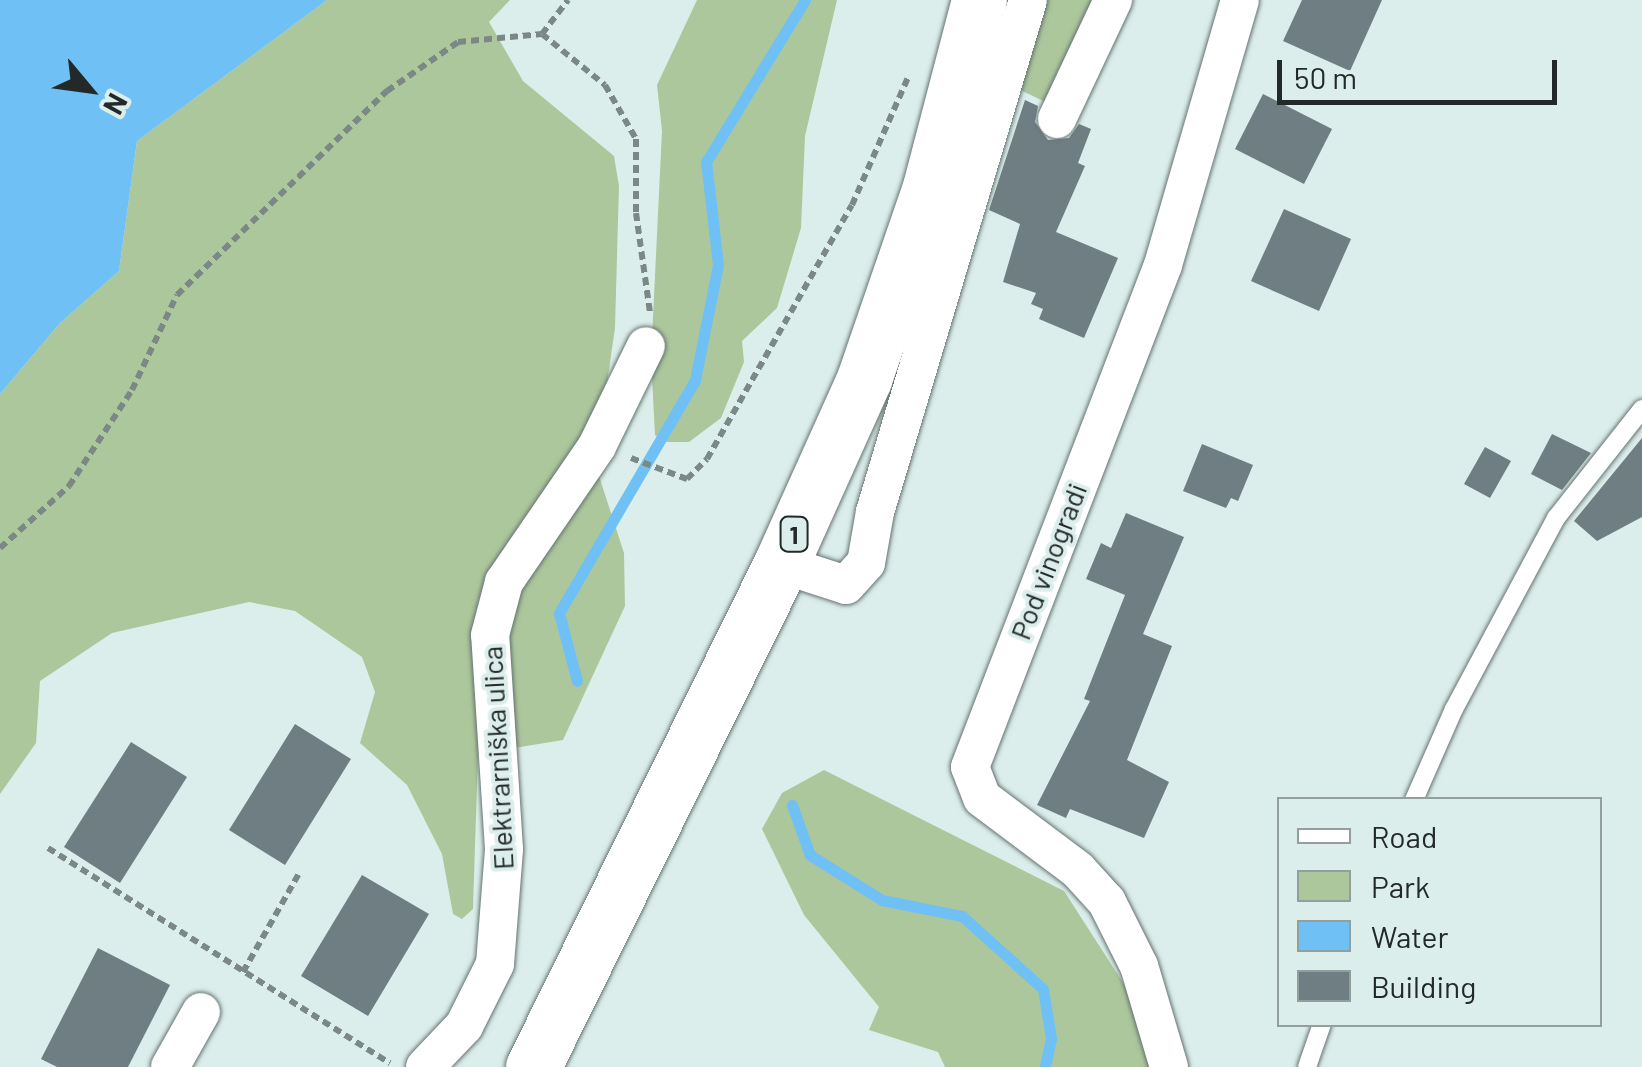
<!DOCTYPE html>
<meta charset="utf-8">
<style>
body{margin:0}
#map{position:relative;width:1642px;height:1067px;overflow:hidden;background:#dceeeb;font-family:Barlow,sans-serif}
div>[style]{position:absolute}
.green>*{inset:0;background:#adc79c}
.water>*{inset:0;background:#6fc0f4}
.stream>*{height:11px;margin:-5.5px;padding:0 5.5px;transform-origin:5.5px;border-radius:5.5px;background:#6fc0f4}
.building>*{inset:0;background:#6f7e82}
.path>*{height:6px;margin-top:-3px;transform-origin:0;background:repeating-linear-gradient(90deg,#7c8886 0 8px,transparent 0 13px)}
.roads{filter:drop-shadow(0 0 2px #647371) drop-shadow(0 0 2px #647371)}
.service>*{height:18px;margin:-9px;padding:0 9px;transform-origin:9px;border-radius:9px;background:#fff}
.minor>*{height:38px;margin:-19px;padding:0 19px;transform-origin:19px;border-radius:19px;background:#fff}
.primary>*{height:55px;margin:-27.5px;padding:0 27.5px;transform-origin:27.5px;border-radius:27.5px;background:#fff}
span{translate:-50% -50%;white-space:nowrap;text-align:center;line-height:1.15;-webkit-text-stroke:8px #dceeeb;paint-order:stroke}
.shield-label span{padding:2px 8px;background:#dceeeb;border:2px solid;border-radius:8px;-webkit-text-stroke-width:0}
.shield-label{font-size:25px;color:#232928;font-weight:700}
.street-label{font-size:28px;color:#232928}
.legend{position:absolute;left:1277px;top:797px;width:325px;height:230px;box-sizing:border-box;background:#dceeeb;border:2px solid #929f9d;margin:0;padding:12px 18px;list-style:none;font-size:30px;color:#232928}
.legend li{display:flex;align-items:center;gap:20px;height:50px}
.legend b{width:50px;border:2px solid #929f9d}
.north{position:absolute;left:40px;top:40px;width:100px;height:100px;-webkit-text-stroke:8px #dceeeb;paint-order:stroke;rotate:119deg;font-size:28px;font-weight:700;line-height:40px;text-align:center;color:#232928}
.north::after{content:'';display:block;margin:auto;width:35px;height:45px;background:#232928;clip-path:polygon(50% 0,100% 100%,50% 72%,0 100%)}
.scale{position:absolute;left:1277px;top:60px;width:280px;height:45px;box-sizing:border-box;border:5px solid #232928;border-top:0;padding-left:12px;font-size:30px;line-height:35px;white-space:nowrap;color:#232928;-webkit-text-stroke:8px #dceeeb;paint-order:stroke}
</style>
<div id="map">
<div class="green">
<div style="clip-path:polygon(327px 0,510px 0,489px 22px,523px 81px,614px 156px,619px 186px,615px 328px,606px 390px,586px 436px,624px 553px,625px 606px,563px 740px,478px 754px,473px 909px,462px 919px,453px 914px,442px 854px,407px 785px,360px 743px,375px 692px,362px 657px,295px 611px,249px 602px,112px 633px,40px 681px,36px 743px,0 794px,0 394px,60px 323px,119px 271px,137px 141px)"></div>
<div style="clip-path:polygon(697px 0,837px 0,805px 136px,801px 228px,777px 308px,742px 341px,744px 362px,721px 418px,689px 442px,667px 442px,655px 435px,651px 358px,662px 131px,657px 85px)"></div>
<div style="clip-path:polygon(1045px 0,1101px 0,1054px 106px,1020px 90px)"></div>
<div style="clip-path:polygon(824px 770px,1064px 891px,1131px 995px,1153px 1067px,945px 1067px,938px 1052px,869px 1030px,879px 1007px,804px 915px,762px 829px,782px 793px)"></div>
</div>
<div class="water">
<div style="clip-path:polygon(0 0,327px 0,137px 141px,119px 271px,60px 323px,0 394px)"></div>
</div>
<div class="stream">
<div style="left:577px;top:681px;width:70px;rotate:-104.8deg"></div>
<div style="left:559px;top:613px;width:270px;rotate:-59.7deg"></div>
<div style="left:695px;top:380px;width:117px;rotate:-78.7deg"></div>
<div style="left:718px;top:265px;width:104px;rotate:-96.6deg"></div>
<div style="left:706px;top:162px;width:190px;rotate:-58.6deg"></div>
<div style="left:792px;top:805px;width:53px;rotate:70.2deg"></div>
<div style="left:810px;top:855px;width:85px;rotate:32deg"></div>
<div style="left:882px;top:900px;width:82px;rotate:11.3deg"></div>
<div style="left:962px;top:916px;width:109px;rotate:42deg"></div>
<div style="left:1043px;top:989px;width:50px;rotate:80.7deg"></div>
<div style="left:1051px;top:1038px;width:30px;rotate:102deg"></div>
</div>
<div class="building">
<div style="clip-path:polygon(1302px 0,1382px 0,1350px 71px,1283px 41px)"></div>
<div style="clip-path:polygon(1263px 94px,1332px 129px,1304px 184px,1235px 149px)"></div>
<div style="clip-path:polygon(1025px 100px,1038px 106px,1035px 122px,1048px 140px,1069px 138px,1079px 124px,1091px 129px,1078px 163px,1085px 166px,1056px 232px,1118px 258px,1084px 338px,1039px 319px,1043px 309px,1031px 304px,1036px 293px,1003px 282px,1020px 224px,989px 210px)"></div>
<div style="clip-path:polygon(1284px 209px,1351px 239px,1319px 311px,1251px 281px)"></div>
<div style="clip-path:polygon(1552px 434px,1591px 453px,1562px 490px,1531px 474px)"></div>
<div style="clip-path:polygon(1642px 438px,1642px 517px,1597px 541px,1574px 521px)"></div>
<div style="clip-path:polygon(1202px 444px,1253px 465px,1238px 501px,1231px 498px,1226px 508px,1183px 491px)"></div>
<div style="clip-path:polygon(1485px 447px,1511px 461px,1490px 498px,1464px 484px)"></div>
<div style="clip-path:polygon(1126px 513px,1184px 537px,1143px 634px,1172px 646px,1127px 760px,1169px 782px,1144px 838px,1070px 809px,1066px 818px,1037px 805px,1090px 701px,1084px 699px,1125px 595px,1086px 579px,1101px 543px,1111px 548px)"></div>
<div style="clip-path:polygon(295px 724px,351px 759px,285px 865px,229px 830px)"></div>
<div style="clip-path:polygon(131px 742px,187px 777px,120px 883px,64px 847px)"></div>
<div style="clip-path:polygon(362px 875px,429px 914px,368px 1016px,301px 976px)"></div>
<div style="clip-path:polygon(98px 948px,170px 985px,128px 1067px,57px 1067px,41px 1059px)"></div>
</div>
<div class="path">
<div style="left:542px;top:34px;width:43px;rotate:-52.6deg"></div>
<div style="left:631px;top:458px;width:60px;rotate:20.6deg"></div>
<div style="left:687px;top:479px;width:28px;rotate:-45deg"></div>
<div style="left:707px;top:459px;width:292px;rotate:-60.3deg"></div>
<div style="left:852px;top:205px;width:142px;rotate:-66.3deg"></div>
<div style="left:0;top:548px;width:93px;rotate:-41.9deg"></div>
<div style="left:69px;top:486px;width:115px;rotate:-56.7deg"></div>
<div style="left:132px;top:390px;width:105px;rotate:-64.7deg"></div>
<div style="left:177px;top:295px;width:293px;rotate:-44.2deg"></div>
<div style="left:387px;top:91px;width:86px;rotate:-34.6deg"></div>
<div style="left:458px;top:42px;width:84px;rotate:-5.4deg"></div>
<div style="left:542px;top:34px;width:81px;rotate:39deg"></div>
<div style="left:605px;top:85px;width:62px;rotate:60.1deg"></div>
<div style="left:636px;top:139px;width:74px;rotate:90deg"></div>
<div style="left:636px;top:213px;width:100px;rotate:82deg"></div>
<div style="left:48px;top:848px;width:404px;rotate:32.2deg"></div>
<div style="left:243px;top:972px;width:112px;rotate:-60.4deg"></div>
</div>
<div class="roads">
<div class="service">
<div style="left:1414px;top:800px;width:99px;rotate:-66.3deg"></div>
<div style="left:1454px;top:709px;width:217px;rotate:-61.9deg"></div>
<div style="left:1556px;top:518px;width:139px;rotate:-51.7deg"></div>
<div style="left:1307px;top:1067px;width:46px;rotate:-70.8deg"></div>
</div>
<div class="minor">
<div style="left:1057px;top:119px;width:132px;rotate:-64.8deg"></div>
<div style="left:781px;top:564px;width:68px;rotate:17.9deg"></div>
<div style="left:846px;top:585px;width:30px;rotate:-48deg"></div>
<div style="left:866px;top:563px;width:52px;rotate:-80deg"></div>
<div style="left:875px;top:512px;width:534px;rotate:-73.36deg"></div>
<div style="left:170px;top:1067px;width:63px;rotate:-60.6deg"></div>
<div style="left:425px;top:1067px;width:57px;rotate:-46.4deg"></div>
<div style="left:464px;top:1026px;width:69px;rotate:-63.4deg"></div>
<div style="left:495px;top:964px;width:115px;rotate:-85.5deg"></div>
<div style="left:504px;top:849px;width:214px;rotate:-93.7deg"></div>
<div style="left:490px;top:635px;width:55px;rotate:-75.2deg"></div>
<div style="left:504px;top:582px;width:165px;rotate:-55.6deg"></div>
<div style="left:597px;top:446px;width:111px;rotate:-63.9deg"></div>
<div style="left:1169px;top:1067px;width:105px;rotate:-106.5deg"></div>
<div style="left:1139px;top:966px;width:72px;rotate:-116.6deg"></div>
<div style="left:1107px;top:902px;width:43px;rotate:-132.2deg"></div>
<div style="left:1078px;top:870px;width:120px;rotate:-143.1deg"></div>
<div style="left:982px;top:798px;width:33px;rotate:-111deg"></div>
<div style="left:970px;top:767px;width:538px;rotate:-68.97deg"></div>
<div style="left:1163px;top:265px;width:276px;rotate:-73.8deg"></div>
</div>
<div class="primary">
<div style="left:533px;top:1067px;width:561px;rotate:-63.75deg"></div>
<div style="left:781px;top:564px;width:203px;rotate:-65.8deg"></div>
<div style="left:864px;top:379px;width:203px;rotate:-71deg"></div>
<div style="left:930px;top:187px;width:193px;rotate:-75.3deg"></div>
</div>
</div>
<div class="shield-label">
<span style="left:794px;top:534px">1</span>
</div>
<div class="street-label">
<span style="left:1048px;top:561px;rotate:-69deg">Pod vinogradi</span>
<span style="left:497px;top:758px;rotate:-93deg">Elektrarniška ulica</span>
</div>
<ul class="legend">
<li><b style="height:12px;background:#fff"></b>Road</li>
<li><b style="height:28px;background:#adc79c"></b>Park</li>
<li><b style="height:28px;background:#6fc0f4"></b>Water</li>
<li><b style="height:28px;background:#6f7e82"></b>Building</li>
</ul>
<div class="north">N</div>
<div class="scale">50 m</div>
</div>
